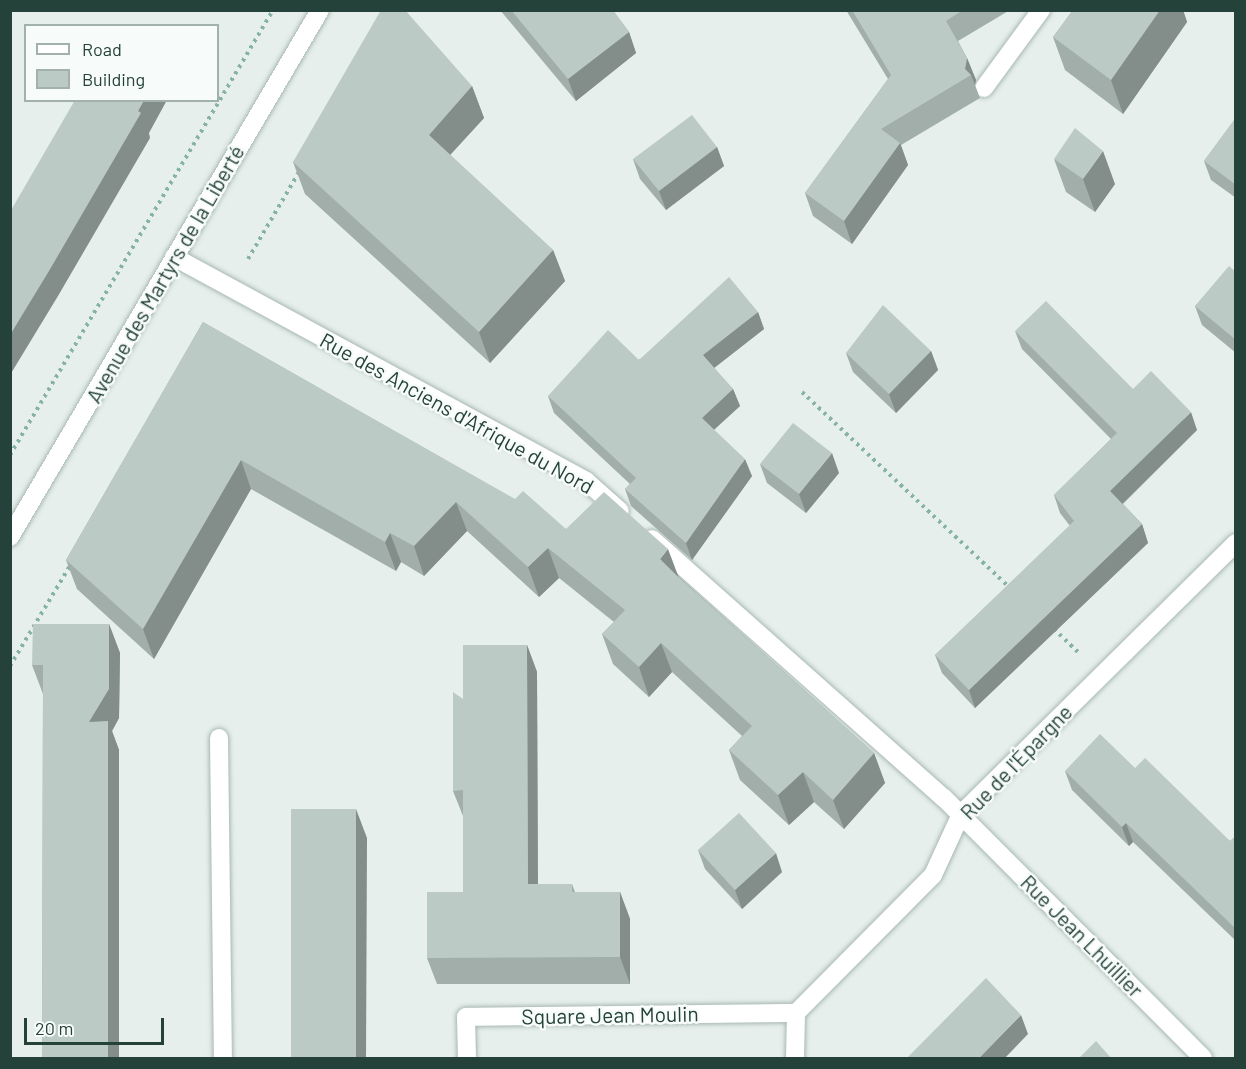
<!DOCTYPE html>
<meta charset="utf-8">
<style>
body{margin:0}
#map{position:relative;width:1246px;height:1069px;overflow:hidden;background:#e6efeb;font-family:Barlow,sans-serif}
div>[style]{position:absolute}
.path>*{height:4px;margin-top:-2px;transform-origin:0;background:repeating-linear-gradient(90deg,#86b3a5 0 3px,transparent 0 7.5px)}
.roads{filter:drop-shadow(0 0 2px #a8b8b2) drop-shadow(0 0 2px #a8b8b2)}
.lane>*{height:18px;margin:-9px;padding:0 9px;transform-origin:9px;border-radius:9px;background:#fff}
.street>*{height:18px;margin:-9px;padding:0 9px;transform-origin:9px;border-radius:9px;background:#fff}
.secondary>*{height:18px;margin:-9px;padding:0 9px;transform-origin:9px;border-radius:9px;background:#fff}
.wall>*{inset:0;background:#a1aea9}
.shaded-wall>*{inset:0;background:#838d89}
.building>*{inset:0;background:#bbcac4}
span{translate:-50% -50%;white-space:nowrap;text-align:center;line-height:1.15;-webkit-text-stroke:5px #f7fbf9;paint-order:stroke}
.street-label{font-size:21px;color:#24423a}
.frame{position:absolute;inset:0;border:12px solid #24423a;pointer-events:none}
.legend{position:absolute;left:24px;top:24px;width:195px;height:78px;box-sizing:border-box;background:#f7fbf9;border:2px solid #a3b1ad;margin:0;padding:8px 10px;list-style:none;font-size:18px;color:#24423a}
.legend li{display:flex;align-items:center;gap:12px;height:30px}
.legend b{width:30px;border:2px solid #a3b1ad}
.scale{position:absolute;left:24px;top:1018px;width:140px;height:27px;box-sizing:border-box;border:3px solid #24423a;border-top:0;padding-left:8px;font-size:18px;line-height:21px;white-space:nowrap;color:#24423a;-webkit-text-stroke:4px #f7fbf9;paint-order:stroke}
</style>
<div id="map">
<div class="path">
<div style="left:248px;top:259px;width:101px;rotate:-59.6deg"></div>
<div style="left:802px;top:392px;width:287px;rotate:43.3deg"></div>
<div style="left:10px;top:455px;width:517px;rotate:-59.42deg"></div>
<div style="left:1054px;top:629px;width:35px;rotate:44deg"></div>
<div style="left:10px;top:666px;width:119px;rotate:-59.1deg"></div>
</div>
<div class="roads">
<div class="lane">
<div style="left:219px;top:738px;width:320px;rotate:89.3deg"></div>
</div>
<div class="street">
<div style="left:984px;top:88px;width:97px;rotate:-53.8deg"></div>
<div style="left:174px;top:257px;width:469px;rotate:28.5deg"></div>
<div style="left:586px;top:481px;width:45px;rotate:41.4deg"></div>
<div style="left:652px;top:539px;width:390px;rotate:41.6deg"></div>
<div style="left:944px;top:798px;width:367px;rotate:45.1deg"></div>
<div style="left:467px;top:1058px;width:41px;rotate:-91.4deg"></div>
<div style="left:466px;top:1017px;width:330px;rotate:-0.7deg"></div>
<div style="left:795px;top:1058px;width:45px;rotate:-88.7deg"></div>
<div style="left:796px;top:1013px;width:194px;rotate:-45.2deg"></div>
<div style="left:933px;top:875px;width:67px;rotate:-65.3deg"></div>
<div style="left:961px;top:814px;width:386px;rotate:-44.6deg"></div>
</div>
<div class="secondary">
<div style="left:10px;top:537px;width:611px;rotate:-59.53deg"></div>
</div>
</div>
<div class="wall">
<div style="clip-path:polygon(500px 10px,616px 10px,614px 12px,629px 32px,636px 53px,576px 101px)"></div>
<div style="clip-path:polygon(846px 10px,1010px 10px,958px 41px,967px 58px,976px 80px,975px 85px,980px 98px,901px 145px,908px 165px,852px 244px,813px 216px,805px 193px,888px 79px)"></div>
<div style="clip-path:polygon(1073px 10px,1183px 10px,1187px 22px,1123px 114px,1065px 70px,1053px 37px)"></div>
<div style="clip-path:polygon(472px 86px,484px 118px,450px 155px,553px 250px,565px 281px,490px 363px,305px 194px,293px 162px)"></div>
<div style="clip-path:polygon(1235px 119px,1236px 198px,1211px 180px,1204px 161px)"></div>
<div style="clip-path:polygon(717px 147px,724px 166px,666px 210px,640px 179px,633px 159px)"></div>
<div style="clip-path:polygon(1054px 159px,1115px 184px,1095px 212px,1066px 192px)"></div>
<div style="clip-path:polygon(1236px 272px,1236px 353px,1202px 325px,1195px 306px)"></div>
<div style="clip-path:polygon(758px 312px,764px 329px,714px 368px,733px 389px,740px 406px,714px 430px,752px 476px,692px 560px,631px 506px,625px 489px,630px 484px,554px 413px,548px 396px)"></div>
<div style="clip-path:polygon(203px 322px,566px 529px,678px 576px,874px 753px,885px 783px,844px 829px,814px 802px,789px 825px,740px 780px,729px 750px,742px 736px,672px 672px,649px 697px,613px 664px,602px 634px,614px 622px,559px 578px,539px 597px,467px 531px,424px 576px,401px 562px,396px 571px,251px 489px,154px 659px,77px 589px,66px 560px)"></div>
<div style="clip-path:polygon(1015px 331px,1133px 389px,1197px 430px,1123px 504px,1142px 524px,1148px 543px,975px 708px,942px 673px,935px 655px,1070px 526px,1060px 513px,1054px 495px,1111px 439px,1022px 349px)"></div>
<div style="clip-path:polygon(931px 351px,938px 370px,896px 413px,853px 372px,846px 353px)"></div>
<div style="clip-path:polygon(760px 464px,839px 473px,806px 513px,767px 483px)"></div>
<div style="clip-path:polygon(109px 624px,120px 653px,119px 718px,112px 731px,119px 750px,119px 1059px,42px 1059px,43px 694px,32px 665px)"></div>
<div style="clip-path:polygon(527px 645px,537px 672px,538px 884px,572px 884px,575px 892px,620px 892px,630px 919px,630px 984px,437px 984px,427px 958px,463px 892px,463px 816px,453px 791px)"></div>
<div style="clip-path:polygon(1135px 768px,1230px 841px,1236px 836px,1236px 941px,1133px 842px,1129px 846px,1072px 790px,1065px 771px)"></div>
<div style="clip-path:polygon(698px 850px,782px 872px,742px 909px,705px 869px)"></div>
</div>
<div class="shaded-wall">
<div style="clip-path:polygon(1160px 10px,1183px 10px,1187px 22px,1123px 114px,1111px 80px)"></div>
<div style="clip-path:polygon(629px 32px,636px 53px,576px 101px,568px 79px)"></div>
<div style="clip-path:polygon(967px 58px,976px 80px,975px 85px,971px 75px,965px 69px)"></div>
<div style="clip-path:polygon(472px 86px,484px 118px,440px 166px,429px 135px)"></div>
<div style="clip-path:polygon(144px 100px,167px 100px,149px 133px,150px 138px,58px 296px,10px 375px,10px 335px)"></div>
<div style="clip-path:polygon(900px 143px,908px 165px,852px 244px,844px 221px)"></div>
<div style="clip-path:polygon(717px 147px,724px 166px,666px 210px,659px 191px)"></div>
<div style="clip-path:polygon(1103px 151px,1115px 184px,1095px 212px,1083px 179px)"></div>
<div style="clip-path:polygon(553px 250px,565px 281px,490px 363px,479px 332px)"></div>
<div style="clip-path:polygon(758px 312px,764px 329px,709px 372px,703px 355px)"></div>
<div style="clip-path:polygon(931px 351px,938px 370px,896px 413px,889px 394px)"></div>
<div style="clip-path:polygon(733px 389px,740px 406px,708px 435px,702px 418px)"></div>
<div style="clip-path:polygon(1191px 412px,1197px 430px,1117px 509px,1110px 491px)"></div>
<div style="clip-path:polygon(832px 453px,839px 473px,806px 513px,799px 494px)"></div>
<div style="clip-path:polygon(745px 459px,752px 476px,692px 560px,686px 543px)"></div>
<div style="clip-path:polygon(241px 460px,251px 489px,154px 659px,143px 629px)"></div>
<div style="clip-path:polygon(456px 502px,467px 531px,424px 576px,414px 546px)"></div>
<div style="clip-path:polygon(1142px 524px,1148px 543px,975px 708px,969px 690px)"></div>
<div style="clip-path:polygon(390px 533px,401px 562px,396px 571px,385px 542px)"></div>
<div style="clip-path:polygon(548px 548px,559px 578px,539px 597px,528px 567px)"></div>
<div style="clip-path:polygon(668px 549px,679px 578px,660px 559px)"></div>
<div style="clip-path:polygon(109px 624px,120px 653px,119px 718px,112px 731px,119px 750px,119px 1059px,108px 1059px,89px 722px)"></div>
<div style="clip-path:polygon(661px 643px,672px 672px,649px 697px,639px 667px)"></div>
<div style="clip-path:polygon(527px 645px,537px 672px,538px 910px,528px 884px)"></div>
<div style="clip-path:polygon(874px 753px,885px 783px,844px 829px,833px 800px)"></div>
<div style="clip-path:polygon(803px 772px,814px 802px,789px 825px,778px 795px)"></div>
<div style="clip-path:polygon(356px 809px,367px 838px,366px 1059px,356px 1059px)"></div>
<div style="clip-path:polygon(1126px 823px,1133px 842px,1129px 846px,1122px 827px)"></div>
<div style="clip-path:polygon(776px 853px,782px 872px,742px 909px,735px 890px)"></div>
<div style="clip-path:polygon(620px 892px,630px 919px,630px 984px,620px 957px)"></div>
<div style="clip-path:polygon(1021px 1015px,1028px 1034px,1004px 1059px,978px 1059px)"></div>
</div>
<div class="building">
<div style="clip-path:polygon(381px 10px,405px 10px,472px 86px,429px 135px,553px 250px,479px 332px,293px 162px)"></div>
<div style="clip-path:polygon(511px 10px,613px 10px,629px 32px,568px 79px)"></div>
<div style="clip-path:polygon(852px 10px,963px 10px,946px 21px,967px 58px,965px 69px,971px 75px,881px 129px,900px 143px,844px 221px,805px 193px,891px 75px)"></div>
<div style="clip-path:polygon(1073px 10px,1160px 10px,1111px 80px,1053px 37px)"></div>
<div style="clip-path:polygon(75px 100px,144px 100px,138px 111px,141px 113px,49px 271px,10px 335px,10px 212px)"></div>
<div style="clip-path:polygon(692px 115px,717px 147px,659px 191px,633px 159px)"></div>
<div style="clip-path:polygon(1235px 119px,1236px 119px,1236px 185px,1204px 161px)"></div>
<div style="clip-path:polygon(1075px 128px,1103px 151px,1083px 179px,1054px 159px)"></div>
<div style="clip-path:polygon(1229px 266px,1236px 272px,1236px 340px,1195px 306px)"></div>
<div style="clip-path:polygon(729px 277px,758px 312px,703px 355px,733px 389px,702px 418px,745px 459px,686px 543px,625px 489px,636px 478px,548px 396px,608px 330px,639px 360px)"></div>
<div style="clip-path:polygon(1046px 301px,1133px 389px,1151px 371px,1191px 412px,1110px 491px,1142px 524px,969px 690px,935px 655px,1074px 521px,1054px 495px,1117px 433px,1015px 331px)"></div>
<div style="clip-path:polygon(883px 305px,931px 351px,889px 394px,846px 353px)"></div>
<div style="clip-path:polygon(203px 322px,515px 499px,523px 491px,566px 529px,604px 492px,668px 549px,660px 559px,665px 565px,874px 753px,833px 800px,803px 772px,778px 795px,729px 750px,752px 726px,661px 643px,639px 667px,602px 634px,625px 610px,548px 548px,528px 567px,456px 502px,414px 546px,390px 533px,385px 542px,241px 460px,143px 629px,66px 560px)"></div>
<div style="clip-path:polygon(793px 423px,832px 453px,799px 494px,760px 464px)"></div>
<div style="clip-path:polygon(33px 624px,109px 624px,109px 689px,89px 722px,108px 721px,108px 1059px,42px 1059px,43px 665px,32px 665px)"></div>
<div style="clip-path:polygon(463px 645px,527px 645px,528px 884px,572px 884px,572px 892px,620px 892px,620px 957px,427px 958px,427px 892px,463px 892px,463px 790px,453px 791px,453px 692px,463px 699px)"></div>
<div style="clip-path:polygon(1100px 734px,1135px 768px,1145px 758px,1230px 841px,1236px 836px,1236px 929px,1126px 823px,1122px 827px,1065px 771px)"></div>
<div style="clip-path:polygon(291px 809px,356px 809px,356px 1059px,291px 1059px)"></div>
<div style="clip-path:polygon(739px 813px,776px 853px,735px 890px,698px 850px)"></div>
<div style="clip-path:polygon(986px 978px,1021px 1015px,978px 1059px,906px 1059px)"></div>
<div style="clip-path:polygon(1096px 1041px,1112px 1059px,1078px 1059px)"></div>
</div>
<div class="street-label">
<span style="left:165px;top:274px;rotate:-60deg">Avenue des Martyrs de la Liberté</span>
<span style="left:457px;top:413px;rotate:29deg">Rue des Anciens d'Afrique du Nord</span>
<span style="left:1016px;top:762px;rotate:-46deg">Rue de l'Épargne</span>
<span style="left:1082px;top:936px;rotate:45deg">Rue Jean Lhuillier</span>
<span style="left:610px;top:1015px;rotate:-1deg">Square Jean Moulin</span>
</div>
<div class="frame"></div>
<ul class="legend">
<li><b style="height:8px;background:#fff"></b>Road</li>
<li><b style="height:16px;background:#bbcac4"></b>Building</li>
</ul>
<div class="scale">20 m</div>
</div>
